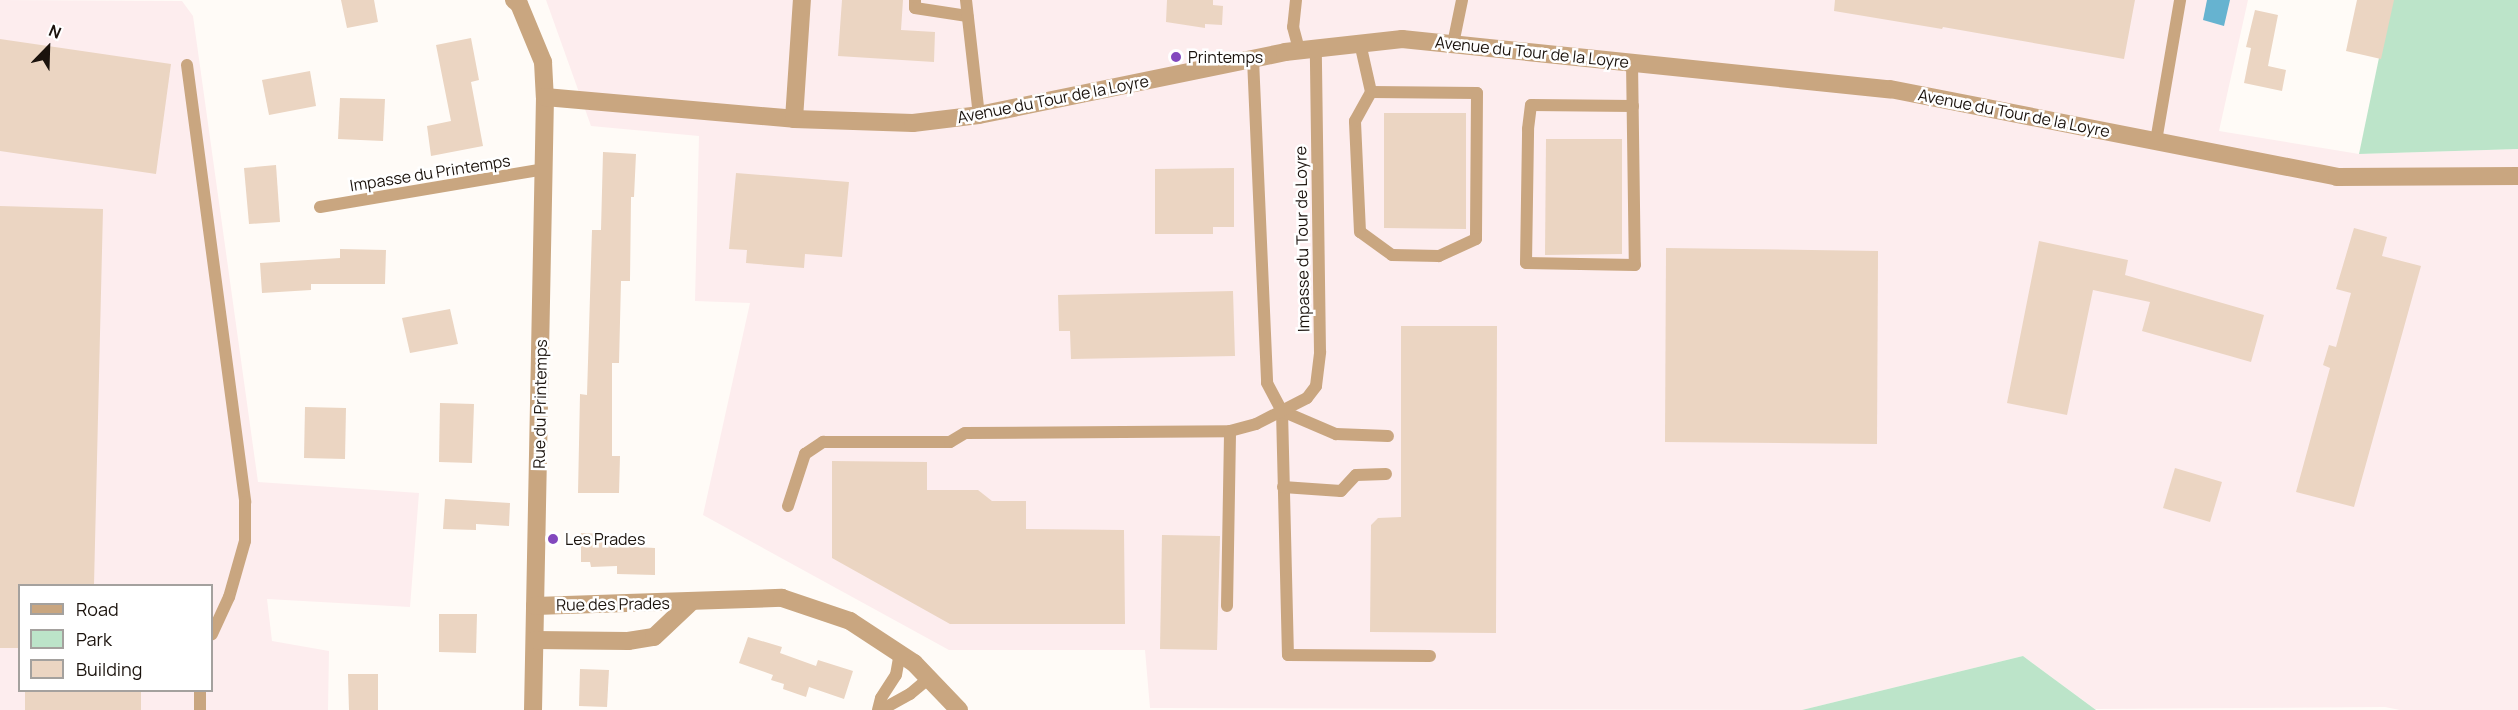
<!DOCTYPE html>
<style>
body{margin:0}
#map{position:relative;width:2518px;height:710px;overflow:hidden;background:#fffbf7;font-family:Manrope,sans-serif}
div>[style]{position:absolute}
.industrial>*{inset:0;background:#fdedee}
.green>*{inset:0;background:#bce4c9}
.water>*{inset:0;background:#66b3d0}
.building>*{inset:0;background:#ebd5c2}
.service>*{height:12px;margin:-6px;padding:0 6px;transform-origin:6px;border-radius:6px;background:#c9a680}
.minor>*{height:18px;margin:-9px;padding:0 9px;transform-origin:9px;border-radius:9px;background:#c9a680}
.dots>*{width:16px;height:16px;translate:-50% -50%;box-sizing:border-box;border:3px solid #fff;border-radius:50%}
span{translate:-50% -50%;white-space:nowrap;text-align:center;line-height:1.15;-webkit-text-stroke:5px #fff;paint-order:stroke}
.street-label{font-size:16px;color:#1b130d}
.poi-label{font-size:16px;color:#1b130d}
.left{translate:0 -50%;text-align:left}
.legend{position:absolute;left:18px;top:584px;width:195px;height:108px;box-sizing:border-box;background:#fff;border:2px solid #a4a19e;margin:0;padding:8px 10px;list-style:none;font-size:18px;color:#1b130d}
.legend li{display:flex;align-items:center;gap:12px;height:30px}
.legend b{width:30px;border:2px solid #a4a19e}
.north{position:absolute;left:18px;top:18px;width:60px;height:60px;-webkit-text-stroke:4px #fff;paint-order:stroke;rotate:23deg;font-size:16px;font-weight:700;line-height:24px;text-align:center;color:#1b130d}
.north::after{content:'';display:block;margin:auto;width:21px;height:27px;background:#1b130d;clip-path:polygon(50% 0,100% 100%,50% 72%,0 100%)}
</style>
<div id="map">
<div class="industrial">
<div style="clip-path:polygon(evenodd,0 0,182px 1px,193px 16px,258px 482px,419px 493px,410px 607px,267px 599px,272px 641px,329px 651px,328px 710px,0 710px,0 0,20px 586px,212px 586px,212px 690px,20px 690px,20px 586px)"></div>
<div style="clip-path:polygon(546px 0,2248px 0,2219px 131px,2359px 154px,2518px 149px,2518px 710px,2400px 710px,2385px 707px,2095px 709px,2023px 656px,1802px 710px,1150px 708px,1145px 650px,949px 650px,703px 515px,750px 303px,695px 301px,699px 136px,591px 126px)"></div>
</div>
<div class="green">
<div style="clip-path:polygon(2391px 0,2518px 0,2518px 149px,2359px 154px)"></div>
<div style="clip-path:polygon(2023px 656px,2096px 710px,1802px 710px)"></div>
</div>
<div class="water">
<div style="clip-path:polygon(2207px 0,2230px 0,2224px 26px,2203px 20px)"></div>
</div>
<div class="building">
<div style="clip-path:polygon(341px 0,374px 0,378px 22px,347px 28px)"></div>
<div style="clip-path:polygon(842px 0,903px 0,901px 30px,935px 32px,934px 62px,838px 56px)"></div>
<div style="clip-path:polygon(1167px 0,1213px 0,1213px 5px,1223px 6px,1222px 25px,1205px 24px,1205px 28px,1166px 22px)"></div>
<div style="clip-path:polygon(1835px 0,2135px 0,2124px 59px,1943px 27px,1942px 29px,1834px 11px)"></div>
<div style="clip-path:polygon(2357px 0,2394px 0,2381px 59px,2346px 51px)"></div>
<div style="clip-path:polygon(2255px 10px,2278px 15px,2268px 66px,2286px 70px,2282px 91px,2244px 83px,2251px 48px,2246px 47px)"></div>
<div style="clip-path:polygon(471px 38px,479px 80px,471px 82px,483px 146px,431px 156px,427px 126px,451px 121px,436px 45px)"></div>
<div style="clip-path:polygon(0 39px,171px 64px,156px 174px,0 151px)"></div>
<div style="clip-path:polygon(310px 71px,316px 106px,269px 115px,262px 80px)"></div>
<div style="clip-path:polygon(340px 98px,385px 99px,383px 141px,338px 139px)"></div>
<div style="clip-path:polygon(1384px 113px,1466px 113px,1466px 229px,1384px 228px)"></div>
<div style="clip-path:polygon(1546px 139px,1622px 139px,1622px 254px,1545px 255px)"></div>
<div style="clip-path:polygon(603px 152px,636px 154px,634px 197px,631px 197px,630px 281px,621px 281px,619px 363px,612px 363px,612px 456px,620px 456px,619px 493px,578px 493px,580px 394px,587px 395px,592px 230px,601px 230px)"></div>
<div style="clip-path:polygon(276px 165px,280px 222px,249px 224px,244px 168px)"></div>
<div style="clip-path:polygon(1234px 168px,1234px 227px,1213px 227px,1213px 234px,1155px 234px,1155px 169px)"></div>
<div style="clip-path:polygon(736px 173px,849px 182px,842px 257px,805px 254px,804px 268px,746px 263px,747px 250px,729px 249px)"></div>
<div style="clip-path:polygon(0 206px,103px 209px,94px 585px,20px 585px,20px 648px,0 648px)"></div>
<div style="clip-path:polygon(2354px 228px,2387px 237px,2382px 256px,2421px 266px,2354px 507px,2296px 492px,2330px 368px,2323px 365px,2329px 345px,2336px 347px,2351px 293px,2336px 289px)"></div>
<div style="clip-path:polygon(2039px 241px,2128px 260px,2125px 275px,2264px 315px,2251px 362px,2142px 331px,2150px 302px,2093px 290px,2067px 415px,2007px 403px)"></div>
<div style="clip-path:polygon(1666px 248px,1878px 251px,1877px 444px,1665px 442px)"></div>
<div style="clip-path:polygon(340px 249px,386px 250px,385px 284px,311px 284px,311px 290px,262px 293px,260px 263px,340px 258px)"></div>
<div style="clip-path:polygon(1233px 291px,1235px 356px,1071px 359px,1070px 331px,1059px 331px,1058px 295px)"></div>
<div style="clip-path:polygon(450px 309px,458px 344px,410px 353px,402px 318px)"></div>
<div style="clip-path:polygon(1401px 326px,1497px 326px,1496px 633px,1370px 632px,1371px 525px,1378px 518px,1401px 517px)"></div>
<div style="clip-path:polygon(440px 403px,474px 404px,472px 463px,439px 462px)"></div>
<div style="clip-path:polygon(305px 407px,346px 408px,345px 459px,304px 458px)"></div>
<div style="clip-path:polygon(832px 461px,927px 462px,927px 490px,978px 490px,992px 501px,1026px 501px,1026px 529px,1124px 530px,1125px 624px,950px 624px,832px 558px)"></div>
<div style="clip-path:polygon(2175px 468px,2222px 482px,2210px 522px,2163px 508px)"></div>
<div style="clip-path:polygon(445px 499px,510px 503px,509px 526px,476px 524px,476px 530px,443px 529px)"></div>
<div style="clip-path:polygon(581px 533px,606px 534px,605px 539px,618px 541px,618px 546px,655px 548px,655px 575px,617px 574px,617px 566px,591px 567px,590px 562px,581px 562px)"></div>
<div style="clip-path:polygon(1162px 535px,1220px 536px,1217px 650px,1160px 649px)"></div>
<div style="clip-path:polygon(439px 614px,477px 614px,476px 653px,439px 652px)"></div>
<div style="clip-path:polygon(748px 637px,782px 647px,780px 653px,816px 666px,818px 660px,853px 671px,844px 699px,809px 687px,806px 697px,783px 689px,784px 684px,771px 680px,773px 675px,739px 663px)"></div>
<div style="clip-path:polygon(580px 669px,609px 670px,607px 707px,579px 706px)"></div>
<div style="clip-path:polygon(348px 674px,378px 674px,378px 710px,349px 710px)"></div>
<div style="clip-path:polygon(25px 690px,141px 690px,141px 710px,25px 710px)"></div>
</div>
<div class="service">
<div style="left:915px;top:0;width:8px;rotate:90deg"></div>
<div style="left:915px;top:8px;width:53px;rotate:8.7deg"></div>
<div style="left:966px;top:0;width:116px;rotate:83.6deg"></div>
<div style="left:1296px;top:0;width:27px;rotate:96deg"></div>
<div style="left:1293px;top:27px;width:24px;rotate:75deg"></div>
<div style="left:1360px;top:43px;width:50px;rotate:77.3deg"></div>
<div style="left:1371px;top:92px;width:106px;rotate:0.5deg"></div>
<div style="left:1477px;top:93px;width:146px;rotate:90.4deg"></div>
<div style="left:1476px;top:239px;width:41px;rotate:155.3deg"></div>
<div style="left:1439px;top:256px;width:47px;rotate:-178.8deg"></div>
<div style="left:1392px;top:255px;width:39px;rotate:-144deg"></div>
<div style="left:1360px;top:232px;width:111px;rotate:-92.6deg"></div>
<div style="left:1355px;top:121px;width:33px;rotate:-61deg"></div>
<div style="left:1453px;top:44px;width:45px;rotate:-78.4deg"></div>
<div style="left:1253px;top:59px;width:324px;rotate:87.5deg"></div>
<div style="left:1267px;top:383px;width:32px;rotate:62deg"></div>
<div style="left:1282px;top:411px;width:244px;rotate:88.6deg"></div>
<div style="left:1288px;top:655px;width:142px;rotate:0.4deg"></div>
<div style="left:1632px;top:62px;width:203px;rotate:89.2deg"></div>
<div style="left:1635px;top:265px;width:109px;rotate:-178.9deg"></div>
<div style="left:1526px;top:263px;width:134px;rotate:-89.1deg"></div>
<div style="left:1528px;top:129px;width:24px;rotate:-83deg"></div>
<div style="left:1531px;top:105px;width:102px;rotate:0.6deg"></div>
<div style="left:187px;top:65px;width:441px;rotate:82.4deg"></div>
<div style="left:245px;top:502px;width:39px;rotate:90deg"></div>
<div style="left:245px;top:541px;width:58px;rotate:105.9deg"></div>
<div style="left:229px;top:597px;width:41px;rotate:114.7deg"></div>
<div style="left:2156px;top:141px;width:143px;rotate:-80.3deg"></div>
<div style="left:320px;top:207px;width:228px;rotate:-9.6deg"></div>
<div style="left:1282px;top:411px;width:59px;rotate:23.1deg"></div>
<div style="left:1336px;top:434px;width:52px;rotate:2.2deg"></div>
<div style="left:1283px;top:487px;width:58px;rotate:3.9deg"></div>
<div style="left:1341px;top:491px;width:22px;rotate:-47deg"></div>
<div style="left:1356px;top:475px;width:30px;rotate:-2deg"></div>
<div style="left:788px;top:506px;width:55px;rotate:-71.9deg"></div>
<div style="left:805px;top:454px;width:22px;rotate:-34deg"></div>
<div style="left:823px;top:442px;width:127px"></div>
<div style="left:950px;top:442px;width:17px;rotate:-31deg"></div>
<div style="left:965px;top:433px;width:265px;rotate:-0.4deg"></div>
<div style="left:1230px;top:431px;width:27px;rotate:-15deg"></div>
<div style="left:1256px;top:424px;width:57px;rotate:-27deg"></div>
<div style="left:1307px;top:398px;width:15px;rotate:-53deg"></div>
<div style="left:1316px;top:386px;width:34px;rotate:-83deg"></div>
<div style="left:1320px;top:352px;width:304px;rotate:-90.8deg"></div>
<div style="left:1227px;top:606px;width:175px;rotate:-89deg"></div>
<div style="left:200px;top:690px;width:20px;rotate:90deg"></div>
<div style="left:878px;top:710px;width:12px;rotate:-76deg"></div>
<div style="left:881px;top:698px;width:27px;rotate:-57deg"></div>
<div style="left:896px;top:675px;width:22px;rotate:-80deg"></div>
<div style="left:881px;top:710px;width:33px;rotate:-29deg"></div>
<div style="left:910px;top:694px;width:26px;rotate:-40deg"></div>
</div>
<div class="minor">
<div style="left:514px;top:0;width:6px;rotate:39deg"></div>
<div style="left:519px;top:4px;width:63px;rotate:67.5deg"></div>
<div style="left:543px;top:62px;width:35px;rotate:87deg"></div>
<div style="left:545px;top:97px;width:613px;rotate:91.12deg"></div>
<div style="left:545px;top:97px;width:250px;rotate:5deg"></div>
<div style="left:794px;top:119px;width:119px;rotate:1.9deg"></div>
<div style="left:913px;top:123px;width:66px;rotate:-6.9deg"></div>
<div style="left:979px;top:115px;width:312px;rotate:-11.6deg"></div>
<div style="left:1285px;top:52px;width:118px;rotate:-6.3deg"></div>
<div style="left:1402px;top:39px;width:491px;rotate:5.9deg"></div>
<div style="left:1890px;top:89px;width:456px;rotate:11.1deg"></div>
<div style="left:2337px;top:177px;width:181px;rotate:-0.3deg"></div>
<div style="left:794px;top:119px;width:119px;rotate:-86.2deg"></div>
<div style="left:535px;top:606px;width:247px;rotate:-1.9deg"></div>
<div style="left:782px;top:598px;width:72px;rotate:18.7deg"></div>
<div style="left:850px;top:621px;width:77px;rotate:33.3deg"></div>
<div style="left:914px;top:663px;width:65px;rotate:46.2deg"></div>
<div style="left:535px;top:640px;width:93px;rotate:0.6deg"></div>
<div style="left:628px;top:641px;width:26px;rotate:-9deg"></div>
<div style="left:654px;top:637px;width:50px;rotate:-43.4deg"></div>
</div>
<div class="dots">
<div style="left:1176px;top:57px;background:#8248be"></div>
<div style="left:553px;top:539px;background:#8248be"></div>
</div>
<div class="street-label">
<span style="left:1532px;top:52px;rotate:6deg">Avenue du Tour de la Loyre</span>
<span style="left:1053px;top:99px;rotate:-11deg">Avenue du Tour de la Loyre</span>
<span style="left:2014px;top:113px;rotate:11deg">Avenue du Tour de la Loyre</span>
<span style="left:430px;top:173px;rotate:-9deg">Impasse du Printemps</span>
<span style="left:1302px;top:239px;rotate:-91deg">Impasse du Tour de Loyre</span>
<span style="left:540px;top:404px;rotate:-89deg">Rue du Printemps</span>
<span style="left:613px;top:604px;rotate:-1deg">Rue des Prades</span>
</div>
<div class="poi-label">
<span class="left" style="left:1188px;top:57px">Printemps</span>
<span class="left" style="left:565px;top:539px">Les Prades</span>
</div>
<ul class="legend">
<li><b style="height:8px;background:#c9a680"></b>Road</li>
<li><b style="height:16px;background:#bce4c9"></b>Park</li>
<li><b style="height:16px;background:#ebd5c2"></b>Building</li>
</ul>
<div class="north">N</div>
</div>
